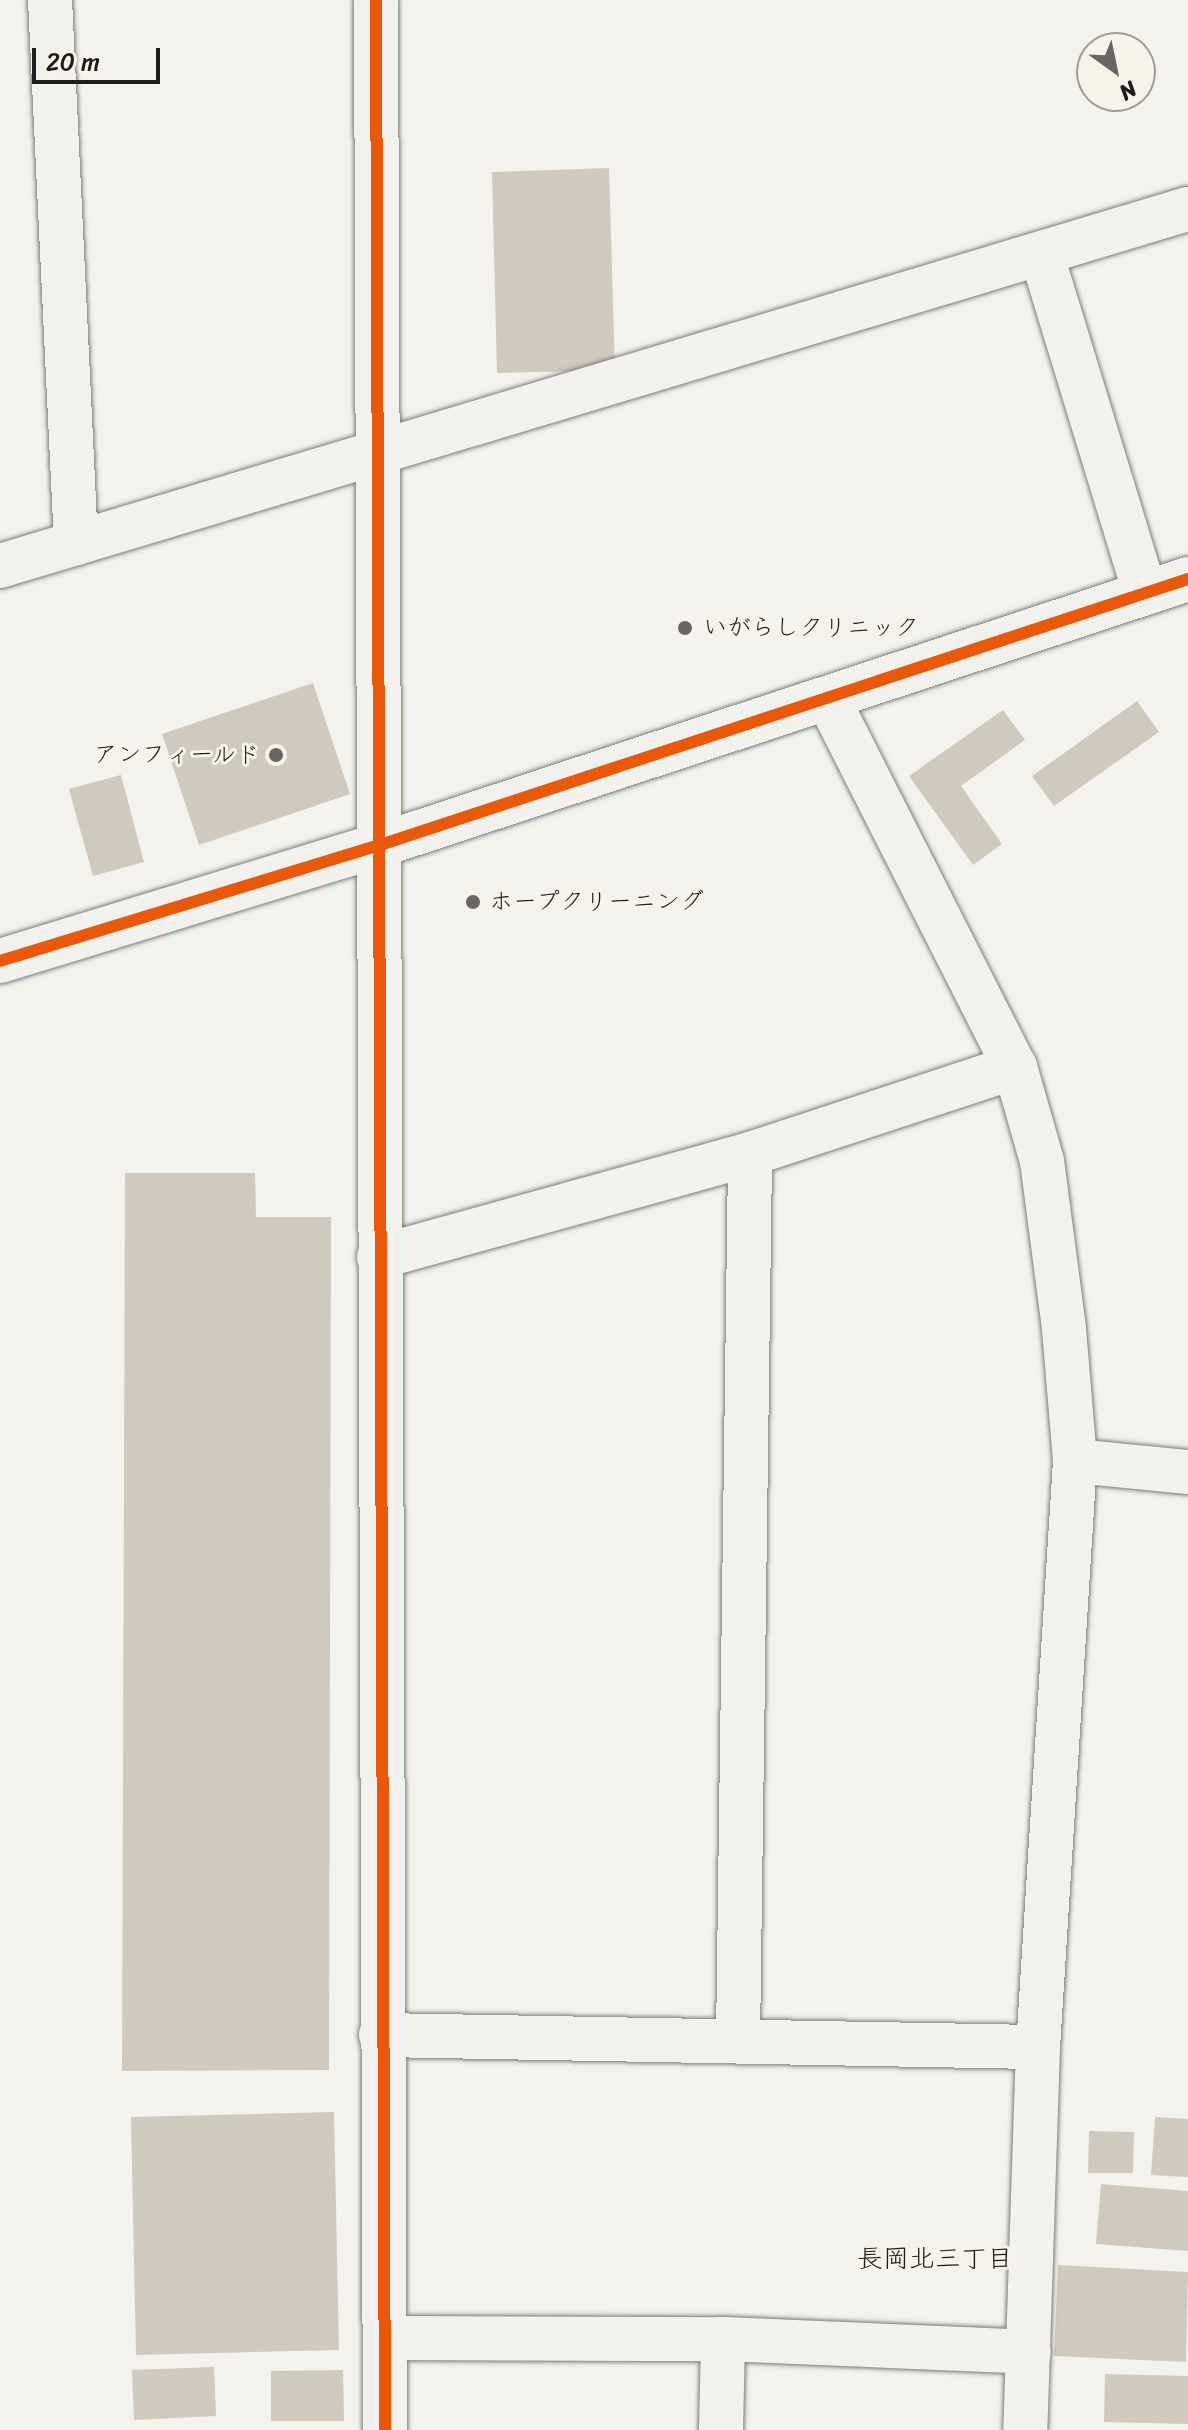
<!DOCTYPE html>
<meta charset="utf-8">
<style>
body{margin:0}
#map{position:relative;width:1188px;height:2430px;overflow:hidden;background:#f4f2ec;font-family:Sriracha,"Klee One",sans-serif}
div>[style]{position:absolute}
.building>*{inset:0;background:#d0c9be}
.roads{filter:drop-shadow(0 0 2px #7d7c7a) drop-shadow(0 0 2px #7d7c7a)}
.minor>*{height:44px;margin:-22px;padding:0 22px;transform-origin:22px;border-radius:22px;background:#f2f1ed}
.cycleway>*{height:12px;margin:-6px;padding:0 6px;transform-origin:6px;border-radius:6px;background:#e8590c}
.dots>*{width:22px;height:22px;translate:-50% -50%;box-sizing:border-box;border:4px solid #f7f3e8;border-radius:50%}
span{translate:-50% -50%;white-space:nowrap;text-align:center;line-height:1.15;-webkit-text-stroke:6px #f7f3e8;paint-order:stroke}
.poi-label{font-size:24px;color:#1c1c1c}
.left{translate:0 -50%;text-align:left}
.right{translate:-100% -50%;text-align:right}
.neighbourhood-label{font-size:26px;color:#1c1c1c}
.north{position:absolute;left:1076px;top:32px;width:80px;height:80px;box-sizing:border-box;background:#f7f3e8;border:2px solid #9f9d96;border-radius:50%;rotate:147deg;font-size:22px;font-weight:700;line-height:32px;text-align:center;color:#1c1c1c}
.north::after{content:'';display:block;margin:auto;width:28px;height:36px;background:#686765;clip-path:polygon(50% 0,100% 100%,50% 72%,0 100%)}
.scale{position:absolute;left:32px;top:48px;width:128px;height:36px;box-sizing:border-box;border:4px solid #1c1c1c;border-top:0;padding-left:10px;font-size:24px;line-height:28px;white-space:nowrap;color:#1c1c1c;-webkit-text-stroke:6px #f7f3e8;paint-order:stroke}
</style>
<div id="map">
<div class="building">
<div style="clip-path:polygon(609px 168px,615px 370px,497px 373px,492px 172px)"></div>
<div style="clip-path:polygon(313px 683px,350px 794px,199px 845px,162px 734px)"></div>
<div style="clip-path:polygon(1137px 701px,1159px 732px,1054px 806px,1032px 776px)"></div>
<div style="clip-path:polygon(1003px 710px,1025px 740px,961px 786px,1002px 844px,973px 865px,909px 776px)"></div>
<div style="clip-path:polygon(121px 775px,144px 862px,93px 876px,69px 789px)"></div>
<div style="clip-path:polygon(125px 1173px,255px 1173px,256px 1217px,331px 1217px,329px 2070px,122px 2071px)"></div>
<div style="clip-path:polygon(334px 2112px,339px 2350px,136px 2355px,131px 2117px)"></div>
<div style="clip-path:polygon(1155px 2117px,1188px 2119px,1188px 2177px,1151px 2175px)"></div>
<div style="clip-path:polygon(1089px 2131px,1134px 2132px,1133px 2173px,1088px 2173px)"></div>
<div style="clip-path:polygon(1101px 2184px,1188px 2191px,1188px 2251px,1096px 2244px)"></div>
<div style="clip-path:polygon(1058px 2265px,1188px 2272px,1186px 2362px,1054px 2356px)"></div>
<div style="clip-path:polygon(214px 2367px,216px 2416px,134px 2420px,132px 2370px)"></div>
<div style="clip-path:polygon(343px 2370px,344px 2421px,271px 2421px,271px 2371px)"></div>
<div style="clip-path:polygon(1105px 2374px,1188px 2376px,1188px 2424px,1104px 2422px)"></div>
</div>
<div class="roads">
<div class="minor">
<div style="left:50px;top:0;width:544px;rotate:87.26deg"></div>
<div style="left:376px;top:0;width:2430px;rotate:89.79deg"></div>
<div style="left:1042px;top:256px;width:352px;rotate:73deg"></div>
<div style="left:0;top:566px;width:1240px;rotate:-16.73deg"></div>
<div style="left:828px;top:699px;width:413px;rotate:63.1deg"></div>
<div style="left:1015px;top:1067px;width:98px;rotate:74deg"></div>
<div style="left:1042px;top:1161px;width:169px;rotate:82.5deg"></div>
<div style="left:1064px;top:1329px;width:132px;rotate:85.2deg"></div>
<div style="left:1075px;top:1461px;width:587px;rotate:93.61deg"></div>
<div style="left:1038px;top:2047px;width:383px;rotate:91.9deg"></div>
<div style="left:0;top:961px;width:391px;rotate:-17deg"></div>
<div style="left:374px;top:847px;width:857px;rotate:-18.22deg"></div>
<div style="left:379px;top:1257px;width:385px;rotate:-15.5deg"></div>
<div style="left:750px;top:1154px;width:279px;rotate:-18.2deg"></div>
<div style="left:1075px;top:1461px;width:114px;rotate:5.6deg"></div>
<div style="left:381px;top:2035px;width:657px;rotate:1.05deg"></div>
<div style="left:738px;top:2041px;width:887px;rotate:-89.22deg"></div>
<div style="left:385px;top:2338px;width:338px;rotate:0.2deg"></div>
<div style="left:723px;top:2339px;width:306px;rotate:2.4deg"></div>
<div style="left:721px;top:2430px;width:91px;rotate:-88.7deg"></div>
</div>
</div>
<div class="cycleway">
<div style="left:376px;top:0;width:2430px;rotate:89.79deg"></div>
<div style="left:0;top:961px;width:391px;rotate:-17deg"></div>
<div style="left:374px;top:847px;width:857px;rotate:-18.22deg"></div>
</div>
<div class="dots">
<div style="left:685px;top:628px;background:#686765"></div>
<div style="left:276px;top:755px;background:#686765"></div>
<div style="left:473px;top:902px;background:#686765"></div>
</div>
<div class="poi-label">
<span class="left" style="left:703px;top:628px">いがらしクリニック</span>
<span class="right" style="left:260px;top:755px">アンフィールド</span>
<span class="left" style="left:489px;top:902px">ホープクリーニング</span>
</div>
<div class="neighbourhood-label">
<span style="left:935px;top:2259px">長岡北三丁目</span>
</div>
<div class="north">N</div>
<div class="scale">20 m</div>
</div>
